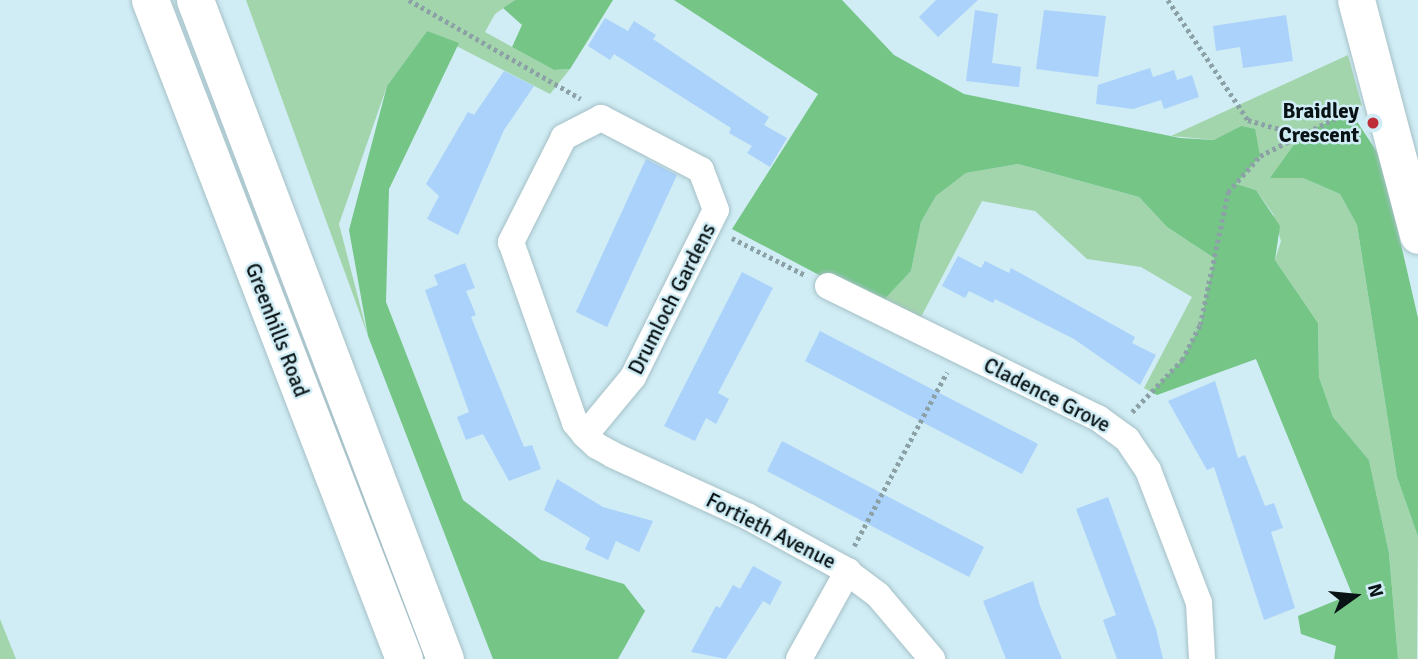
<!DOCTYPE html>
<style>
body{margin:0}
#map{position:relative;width:1418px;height:659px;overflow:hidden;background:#d0ecf4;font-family:Signika,sans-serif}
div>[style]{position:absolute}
.green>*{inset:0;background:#a3d5ac}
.forest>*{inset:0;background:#74c586}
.building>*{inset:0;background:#aad2fb}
.path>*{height:4.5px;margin-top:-2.25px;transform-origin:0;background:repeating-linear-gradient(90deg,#8ba1a6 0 3.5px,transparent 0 7px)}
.roads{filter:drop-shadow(0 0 2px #a5c0c7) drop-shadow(0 0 2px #a5c0c7)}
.street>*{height:26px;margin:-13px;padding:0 13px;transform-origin:13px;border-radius:13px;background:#fff}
.secondary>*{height:37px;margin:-18.5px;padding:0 18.5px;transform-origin:18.5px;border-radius:18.5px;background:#fff}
.dots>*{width:19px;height:19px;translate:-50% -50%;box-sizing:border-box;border:4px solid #d0ecf4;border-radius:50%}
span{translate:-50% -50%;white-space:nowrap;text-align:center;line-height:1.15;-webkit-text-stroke:5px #d0ecf4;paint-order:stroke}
.poi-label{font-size:21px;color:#091315;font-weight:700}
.right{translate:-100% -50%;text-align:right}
.street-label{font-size:21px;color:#091315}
.north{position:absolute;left:1320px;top:561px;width:70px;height:70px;-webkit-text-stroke:5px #d0ecf4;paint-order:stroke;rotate:75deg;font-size:19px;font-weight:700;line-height:28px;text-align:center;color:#091315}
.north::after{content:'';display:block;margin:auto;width:24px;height:32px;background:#091315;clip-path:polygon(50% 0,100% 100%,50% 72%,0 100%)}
</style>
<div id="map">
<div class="green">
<div style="clip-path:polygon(246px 0,515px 0,495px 14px,485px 32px,554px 70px,570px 69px,550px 94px,427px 31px,387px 86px,339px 224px,368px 336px)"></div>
<div style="clip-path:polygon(1348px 55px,1362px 106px,1325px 122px,1271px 178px,1303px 178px,1340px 194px,1357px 225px,1397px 477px,1418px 537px,1417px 659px,1398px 659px,1389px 553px,1369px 460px,1333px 417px,1319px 377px,1318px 323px,1275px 260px,1281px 241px,1273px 214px,1256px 190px,1235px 184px,1241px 126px,1215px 140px,1171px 136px)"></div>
<div style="clip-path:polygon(1018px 164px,1139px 197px,1167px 227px,1214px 258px,1200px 325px,1182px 360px,1151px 392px,1144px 388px,1192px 297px,1141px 267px,1087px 259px,1035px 211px,982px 201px,921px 317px,882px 302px,911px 271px,921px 222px,936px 196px,966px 173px)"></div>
<div style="clip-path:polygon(0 619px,16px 659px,0 659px)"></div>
</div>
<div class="forest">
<div style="clip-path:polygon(515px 0,613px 0,570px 69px,554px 70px,512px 47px,522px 25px,503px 8px)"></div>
<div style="clip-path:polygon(674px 0,842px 0,894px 55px,964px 94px,1180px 138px,1214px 140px,1241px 126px,1255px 129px,1260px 156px,1236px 184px,1256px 190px,1280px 226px,1275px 260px,1318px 323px,1319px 377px,1333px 417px,1369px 460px,1389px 553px,1398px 659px,1334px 659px,1336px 646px,1301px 634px,1298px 616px,1352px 594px,1256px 359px,1157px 395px,1151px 392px,1182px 360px,1200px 325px,1214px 258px,1167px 227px,1139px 197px,1018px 164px,966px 173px,936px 196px,921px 222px,911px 271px,882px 302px,821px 276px,732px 229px,818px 94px)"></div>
<div style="clip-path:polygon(427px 31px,459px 43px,389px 189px,386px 302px,463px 500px,541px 560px,624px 584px,645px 611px,618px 659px,493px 659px,368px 336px,349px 230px,387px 86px)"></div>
<div style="clip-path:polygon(1350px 111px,1381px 158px,1418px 318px,1418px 537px,1397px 477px,1357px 225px,1340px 194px,1303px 178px,1270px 178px,1301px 135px)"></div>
</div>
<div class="building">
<div style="clip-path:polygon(936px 0,978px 0,938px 37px,919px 17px)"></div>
<div style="clip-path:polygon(975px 10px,998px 14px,992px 63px,1021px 67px,1019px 87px,966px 81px)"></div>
<div style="clip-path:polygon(1044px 10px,1106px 16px,1098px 77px,1036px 69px)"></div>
<div style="clip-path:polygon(1286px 15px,1293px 61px,1243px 68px,1240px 47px,1216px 51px,1213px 26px)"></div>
<div style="clip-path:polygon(605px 18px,628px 31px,634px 21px,656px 35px,653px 39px,769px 117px,764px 125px,787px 138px,770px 167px,747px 153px,752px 146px,729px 133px,731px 128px,614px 54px,610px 60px,588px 46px)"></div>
<div style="clip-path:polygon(1150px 68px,1153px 77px,1174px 70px,1177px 80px,1192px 75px,1199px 97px,1164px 109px,1161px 100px,1133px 109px,1096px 104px,1098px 85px)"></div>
<div style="clip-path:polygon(504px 71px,534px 86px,504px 130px,458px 235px,427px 219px,439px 196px,426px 184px,468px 112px,474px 115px)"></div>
<div style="clip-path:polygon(646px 159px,677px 175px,607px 327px,576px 312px)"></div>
<div style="clip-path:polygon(958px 256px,981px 268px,985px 261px,1009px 273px,1011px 268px,1135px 337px,1132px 343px,1156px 355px,1140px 385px,1074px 339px,995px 299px,993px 303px,969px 291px,965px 298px,942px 286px)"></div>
<div style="clip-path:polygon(465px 263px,475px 288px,466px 291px,476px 315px,471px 317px,524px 447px,532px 445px,541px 469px,509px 481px,483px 434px,466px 440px,457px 417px,469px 412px,425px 290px,438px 285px,434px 275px)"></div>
<div style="clip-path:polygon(742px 272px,773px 288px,718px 393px,729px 399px,716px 424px,706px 418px,695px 441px,664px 426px)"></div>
<div style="clip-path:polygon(820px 331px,1038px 444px,1022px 474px,805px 361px)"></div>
<div style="clip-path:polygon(1215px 381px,1238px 458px,1245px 455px,1265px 506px,1274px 503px,1283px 528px,1271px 532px,1295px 608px,1264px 620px,1214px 467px,1207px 470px,1168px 401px)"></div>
<div style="clip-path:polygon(782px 441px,984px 547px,969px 577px,767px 471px)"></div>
<div style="clip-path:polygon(557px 479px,603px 507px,653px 521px,639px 552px,616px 541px,608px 560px,585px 549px,590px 538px,544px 510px)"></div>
<div style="clip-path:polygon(1108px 497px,1156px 629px,1163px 659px,1117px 659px,1103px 620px,1116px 615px,1076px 509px)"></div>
<div style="clip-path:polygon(753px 566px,782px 582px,770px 605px,763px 601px,726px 659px,691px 652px,716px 606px,720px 608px,733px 585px,740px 589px)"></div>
<div style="clip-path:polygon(1033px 581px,1040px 606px,1062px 659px,1006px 659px,983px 601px)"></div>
</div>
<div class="path">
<div style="left:409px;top:0;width:198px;rotate:29.9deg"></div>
<div style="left:1168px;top:0;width:144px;rotate:56.3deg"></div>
<div style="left:1248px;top:120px;width:55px;rotate:15.8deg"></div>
<div style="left:1301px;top:135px;width:58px;rotate:-25.7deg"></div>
<div style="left:732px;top:238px;width:82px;rotate:26.9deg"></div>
<div style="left:1132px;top:412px;width:72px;rotate:-46.1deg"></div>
<div style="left:1182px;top:360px;width:39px;rotate:-63deg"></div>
<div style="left:1200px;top:325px;width:136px;rotate:-78.1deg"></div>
<div style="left:1228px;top:192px;width:48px;rotate:-48.4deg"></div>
<div style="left:1260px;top:156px;width:46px;rotate:-27.1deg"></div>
<div style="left:854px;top:546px;width:197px;rotate:-61.9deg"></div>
</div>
<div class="roads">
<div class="street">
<div style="left:828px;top:286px;width:301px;rotate:26.1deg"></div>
<div style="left:1098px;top:418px;width:36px;rotate:36deg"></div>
<div style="left:1127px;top:439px;width:37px;rotate:56deg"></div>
<div style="left:1148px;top:470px;width:142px;rotate:69deg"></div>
<div style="left:1199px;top:603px;width:56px;rotate:86.9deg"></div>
<div style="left:585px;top:435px;width:75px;rotate:-50.4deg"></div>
<div style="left:633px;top:377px;width:186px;rotate:-63.6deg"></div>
<div style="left:716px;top:210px;width:43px;rotate:-110.6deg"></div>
<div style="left:701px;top:170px;width:113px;rotate:-152.5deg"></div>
<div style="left:601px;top:118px;width:42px;rotate:152.8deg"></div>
<div style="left:564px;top:137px;width:118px;rotate:116.8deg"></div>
<div style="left:511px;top:242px;width:192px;rotate:70.5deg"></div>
<div style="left:575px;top:423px;width:16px;rotate:50deg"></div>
<div style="left:585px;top:435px;width:16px;rotate:43deg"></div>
<div style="left:597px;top:446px;width:18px;rotate:29deg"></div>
<div style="left:613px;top:455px;width:147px;rotate:24.5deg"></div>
<div style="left:747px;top:516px;width:108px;rotate:28.7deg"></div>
<div style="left:842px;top:568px;width:45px;rotate:36.9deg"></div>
<div style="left:878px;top:595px;width:84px;rotate:49.8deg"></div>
<div style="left:799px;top:659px;width:101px;rotate:-60.9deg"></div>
</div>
<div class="secondary">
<div style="left:150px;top:0;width:706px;rotate:68.92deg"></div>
<div style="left:195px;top:0;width:705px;rotate:69.23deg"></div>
<div style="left:1356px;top:0;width:243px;rotate:75.2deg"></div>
</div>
</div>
<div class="dots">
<div style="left:1373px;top:123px;background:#be2e39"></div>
</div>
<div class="poi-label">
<span class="right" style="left:1359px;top:123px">Braidley<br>Crescent</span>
</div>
<div class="street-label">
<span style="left:672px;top:299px;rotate:-63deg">Drumloch Gardens</span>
<span style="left:277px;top:330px;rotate:69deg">Greenhills Road</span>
<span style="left:1047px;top:395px;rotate:27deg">Cladence Grove</span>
<span style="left:771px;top:531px;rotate:27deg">Fortieth Avenue</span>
</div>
<div class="north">N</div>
</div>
